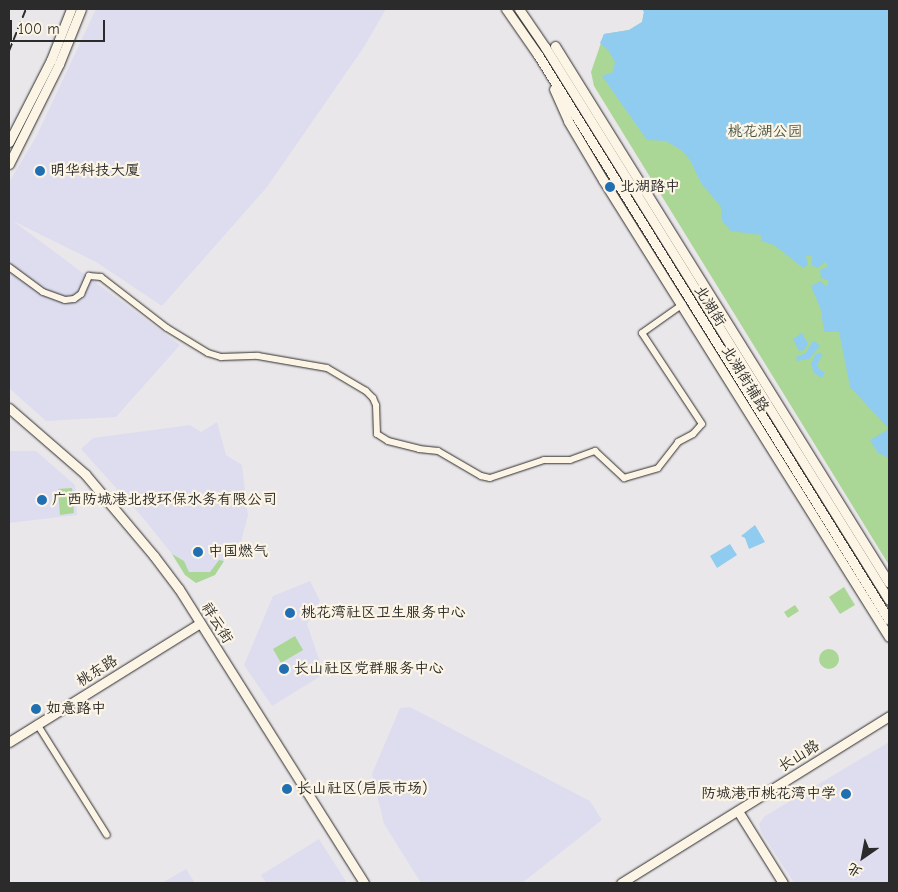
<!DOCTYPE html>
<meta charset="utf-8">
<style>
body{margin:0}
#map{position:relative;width:898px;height:892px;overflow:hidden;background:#eae7eb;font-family:"Comic Neue","LXGW WenKai TC",sans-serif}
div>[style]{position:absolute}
.built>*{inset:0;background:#ddddef}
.green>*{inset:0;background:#aad795}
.round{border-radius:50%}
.water>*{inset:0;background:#8fccef}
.roads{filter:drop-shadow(0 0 1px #2b2b2b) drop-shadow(0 0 1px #2b2b2b)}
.street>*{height:6px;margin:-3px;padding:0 3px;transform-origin:3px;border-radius:3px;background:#fcf5e5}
.secondary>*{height:9px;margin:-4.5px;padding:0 4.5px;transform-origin:4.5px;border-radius:4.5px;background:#fcf5e5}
.rail>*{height:2px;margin-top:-1px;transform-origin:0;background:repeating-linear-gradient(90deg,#2b2b2b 0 8px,transparent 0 12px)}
.dots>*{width:14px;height:14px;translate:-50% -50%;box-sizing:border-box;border:2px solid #fcf5e5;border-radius:50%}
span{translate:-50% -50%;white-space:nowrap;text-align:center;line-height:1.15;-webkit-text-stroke:4.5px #fcf5e5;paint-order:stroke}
.park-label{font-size:15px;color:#4b5646}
.poi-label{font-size:15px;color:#2b2b2b}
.left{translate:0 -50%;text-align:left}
.right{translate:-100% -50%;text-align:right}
.street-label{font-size:15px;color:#2b2b2b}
.frame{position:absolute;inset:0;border:10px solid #2b2b2b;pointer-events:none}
.north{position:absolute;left:838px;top:832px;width:50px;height:50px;-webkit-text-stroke:4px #fcf5e5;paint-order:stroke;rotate:213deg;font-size:14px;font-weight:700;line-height:20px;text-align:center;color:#2b2b2b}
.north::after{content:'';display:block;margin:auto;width:18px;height:22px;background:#2b2b2b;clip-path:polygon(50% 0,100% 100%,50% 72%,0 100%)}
.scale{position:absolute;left:10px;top:20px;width:95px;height:22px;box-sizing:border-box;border:2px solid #2b2b2b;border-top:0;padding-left:6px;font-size:15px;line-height:18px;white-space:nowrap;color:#2b2b2b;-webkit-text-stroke:4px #fcf5e5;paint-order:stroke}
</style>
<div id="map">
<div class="built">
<div style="clip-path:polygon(96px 9px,386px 9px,364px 47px,267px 187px,162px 306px,96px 262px,13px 221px,180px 345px,116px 417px,46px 421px,9px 388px,9px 182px,36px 137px)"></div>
<div style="clip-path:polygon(217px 422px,226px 455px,242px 465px,248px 515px,237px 557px,228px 553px,215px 575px,196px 583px,185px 575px,172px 554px,143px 518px,81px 449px,93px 438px,190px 425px,201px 432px)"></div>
<div style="clip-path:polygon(9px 451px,36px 451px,75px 485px,77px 515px,9px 523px)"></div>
<div style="clip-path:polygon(310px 581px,320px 601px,307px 624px,324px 674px,272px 706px,244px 665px,273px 596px)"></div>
<div style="clip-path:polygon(410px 707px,590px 801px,602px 820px,522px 883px,421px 883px,384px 824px,372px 774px,400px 708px)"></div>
<div style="clip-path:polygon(889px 742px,889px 883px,794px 883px,761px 832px,759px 824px,765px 816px)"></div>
<div style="clip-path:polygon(319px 839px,347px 883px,266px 883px,261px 875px)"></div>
<div style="clip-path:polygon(186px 869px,195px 883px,162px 883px)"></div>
</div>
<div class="green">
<div style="clip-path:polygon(642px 9px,889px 9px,889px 565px,594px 86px,591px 72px,604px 34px,629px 30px,642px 22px,644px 12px)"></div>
<div style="clip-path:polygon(72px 488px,74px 513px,60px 515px,58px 489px)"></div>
<div style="clip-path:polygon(172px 554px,184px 561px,189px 572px,210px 572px,219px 560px,224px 561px,215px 575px,196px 583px,185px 575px)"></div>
<div style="clip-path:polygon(844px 587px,855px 605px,840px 614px,829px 597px)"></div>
<div style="clip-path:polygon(795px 605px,799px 611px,788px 618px,784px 612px)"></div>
<div style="clip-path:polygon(295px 636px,303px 650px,281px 663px,273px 649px)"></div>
<div class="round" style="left:819px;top:649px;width:20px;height:20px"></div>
</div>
<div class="water">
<div style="clip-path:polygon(642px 9px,889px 9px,889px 429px,850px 387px,839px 332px,824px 332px,821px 310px,811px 286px,820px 281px,826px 286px,829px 281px,821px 278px,820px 270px,828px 266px,825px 262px,818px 268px,811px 265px,812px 256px,806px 256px,808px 265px,803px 268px,774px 245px,761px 241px,761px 235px,731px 231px,722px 221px,721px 207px,701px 183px,690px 160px,681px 150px,666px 141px,647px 140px,602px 76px,613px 72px,615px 62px,608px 50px,600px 43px,604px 34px,629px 30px,642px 22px,644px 12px)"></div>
<div style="clip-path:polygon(802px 333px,808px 344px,804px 350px,799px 351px,793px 339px)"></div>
<div style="clip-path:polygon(815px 341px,820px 346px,809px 359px,797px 361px,796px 357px,806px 353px,812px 342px)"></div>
<div style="clip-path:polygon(820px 352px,822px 356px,817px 365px,821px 371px,825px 372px,822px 378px,814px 373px,811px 364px,815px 355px)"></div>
<div style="clip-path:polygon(889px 429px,889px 458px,878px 453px,870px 440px)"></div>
<div style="clip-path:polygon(755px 525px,765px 542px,749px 549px,745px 538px,741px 536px)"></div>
<div style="clip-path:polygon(730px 544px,737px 555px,717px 568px,710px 556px)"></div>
</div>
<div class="roads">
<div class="street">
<div style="left:9px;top:267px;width:42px;rotate:36.3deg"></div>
<div style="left:43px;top:292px;width:23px;rotate:20deg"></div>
<div style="left:65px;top:300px;width:9px;rotate:-6deg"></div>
<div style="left:74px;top:299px;width:9px;rotate:-36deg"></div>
<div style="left:81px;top:294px;width:20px;rotate:-66deg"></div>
<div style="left:89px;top:276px;width:12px;rotate:5deg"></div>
<div style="left:101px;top:277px;width:83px;rotate:37.7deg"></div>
<div style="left:167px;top:328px;width:48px;rotate:31.4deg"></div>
<div style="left:208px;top:353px;width:14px;rotate:17deg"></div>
<div style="left:221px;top:357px;width:37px;rotate:-2deg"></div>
<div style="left:258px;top:356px;width:70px;rotate:9.9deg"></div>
<div style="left:327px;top:368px;width:45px;rotate:30.5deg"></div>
<div style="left:366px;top:391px;width:10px;rotate:45deg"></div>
<div style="left:373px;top:398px;width:8px;rotate:67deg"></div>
<div style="left:376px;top:405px;width:29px;rotate:88deg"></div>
<div style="left:377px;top:434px;width:13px;rotate:32deg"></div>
<div style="left:388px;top:441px;width:32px;rotate:14deg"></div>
<div style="left:419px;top:449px;width:19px;rotate:6deg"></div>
<div style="left:438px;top:451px;width:50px;rotate:30.2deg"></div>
<div style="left:481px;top:476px;width:9px;rotate:13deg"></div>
<div style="left:490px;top:478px;width:57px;rotate:-18.4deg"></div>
<div style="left:544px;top:460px;width:26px"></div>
<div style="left:570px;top:460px;width:27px;rotate:-20deg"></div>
<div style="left:595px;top:451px;width:40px;rotate:43deg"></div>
<div style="left:624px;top:478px;width:35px;rotate:-16deg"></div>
<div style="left:658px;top:468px;width:33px;rotate:-52deg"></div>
<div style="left:678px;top:442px;width:17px;rotate:-28deg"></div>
<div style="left:693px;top:434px;width:13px;rotate:-48deg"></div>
<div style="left:702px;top:424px;width:109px;rotate:-123.4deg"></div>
<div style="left:642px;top:333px;width:50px;rotate:-35.3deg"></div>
<div style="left:37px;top:724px;width:131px;rotate:57.8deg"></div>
</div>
<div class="secondary">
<div style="left:506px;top:9px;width:56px;rotate:55.2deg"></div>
<div style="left:538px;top:55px;width:665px;rotate:58.15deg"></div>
<div style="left:519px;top:9px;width:46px;rotate:55.6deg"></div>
<div style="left:545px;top:47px;width:651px;rotate:58.12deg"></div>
<div style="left:555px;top:46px;width:632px;rotate:58.12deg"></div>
<div style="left:554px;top:89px;width:35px;rotate:66deg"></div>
<div style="left:568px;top:121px;width:69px;rotate:59.3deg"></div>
<div style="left:603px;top:180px;width:539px;rotate:57.96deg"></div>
<div style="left:9px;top:142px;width:92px;rotate:-62.9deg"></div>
<div style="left:51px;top:60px;width:55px;rotate:-68.6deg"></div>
<div style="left:9px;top:164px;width:112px;rotate:-63.4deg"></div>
<div style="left:59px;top:64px;width:59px;rotate:-68.2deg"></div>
<div style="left:9px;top:408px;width:101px;rotate:41deg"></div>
<div style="left:85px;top:474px;width:107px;rotate:49.9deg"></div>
<div style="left:154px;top:556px;width:41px;rotate:52.9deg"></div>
<div style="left:179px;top:589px;width:347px;rotate:57.8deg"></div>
<div style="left:9px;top:742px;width:225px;rotate:-31.9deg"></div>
<div style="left:738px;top:811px;width:85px;rotate:58deg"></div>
<div style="left:621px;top:883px;width:316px;rotate:-31.9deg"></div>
</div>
</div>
<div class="rail">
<div style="left:9px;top:51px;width:45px;rotate:-68deg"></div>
</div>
<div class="dots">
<div style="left:40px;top:171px;background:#1f6fb2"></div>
<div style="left:610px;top:187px;background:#1f6fb2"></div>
<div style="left:42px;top:500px;background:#1f6fb2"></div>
<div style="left:198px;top:552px;background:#1f6fb2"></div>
<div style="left:290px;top:613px;background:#1f6fb2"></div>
<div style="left:284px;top:669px;background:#1f6fb2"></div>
<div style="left:36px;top:709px;background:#1f6fb2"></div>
<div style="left:287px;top:789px;background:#1f6fb2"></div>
<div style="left:846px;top:794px;background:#1f6fb2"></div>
</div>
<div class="park-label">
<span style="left:765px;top:132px">桃花湖公园</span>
</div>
<div class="poi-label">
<span class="left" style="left:50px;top:171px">明华科技大厦</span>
<span class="left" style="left:620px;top:187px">北湖路中</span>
<span class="left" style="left:52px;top:500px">广西防城港北投环保水务有限公司</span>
<span class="left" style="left:208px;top:552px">中国燃气</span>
<span class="left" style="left:301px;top:613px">桃花湾社区卫生服务中心</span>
<span class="left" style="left:294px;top:669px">长山社区党群服务中心</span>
<span class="left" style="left:46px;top:709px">如意路中</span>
<span class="left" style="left:297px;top:789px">长山社区(启辰市场)</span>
<span class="right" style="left:836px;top:794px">防城港市桃花湾中学</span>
</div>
<div class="street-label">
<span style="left:710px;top:306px;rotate:58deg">北湖街</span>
<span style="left:745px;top:379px;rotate:58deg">北湖街辅路</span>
<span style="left:217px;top:623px;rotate:58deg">祥云街</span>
<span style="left:97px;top:671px;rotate:-32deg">桃东路</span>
<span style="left:799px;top:756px;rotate:-32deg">长山路</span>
</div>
<div class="frame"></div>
<div class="north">北</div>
<div class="scale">100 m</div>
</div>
